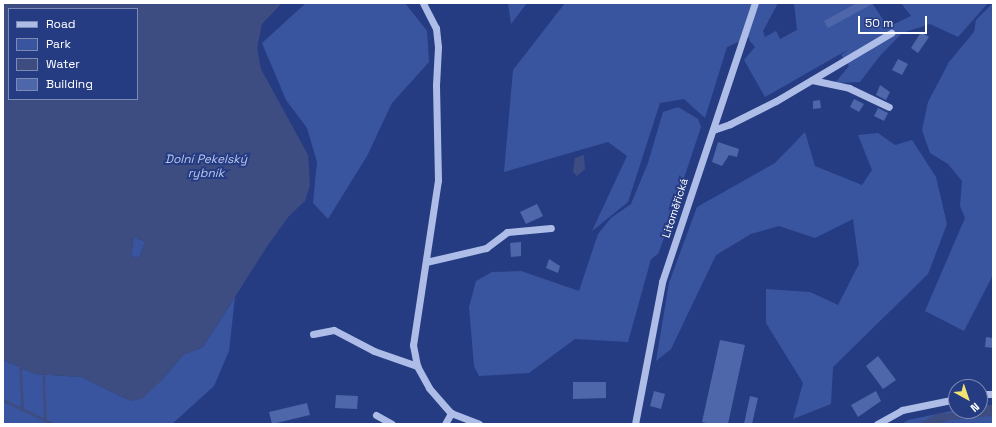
<!DOCTYPE html>
<meta charset="utf-8">
<style>
body{margin:0}
#map{position:relative;width:996px;height:427px;overflow:hidden;background:#263c82;font-family:"Space Grotesk",sans-serif}
div>[style]{position:absolute}
.green>*{inset:0;background:#3a559f}
.water>*{inset:0;background:#3d4d81}
.stream>*{height:3px;margin:-1.5px;padding:0 1.5px;transform-origin:1.5px;border-radius:1.5px;background:#3d4d81}
.building>*{inset:0;background:#4e66aa}
.minor>*{height:7px;margin:-3.5px;padding:0 3.5px;transform-origin:3.5px;border-radius:3.5px;background:#aebde7}
span{translate:-50% -50%;white-space:nowrap;text-align:center;line-height:1.15;-webkit-text-stroke:4px #263c82;paint-order:stroke}
.street-label{font-size:11px;color:#fff}
.water-label{font-size:12px;color:#b9c7ee;font-style:italic}
.frame{position:absolute;inset:0;border:4px solid #fff;pointer-events:none}
.legend{position:absolute;left:8px;top:8px;width:130px;height:92px;box-sizing:border-box;background:#263c82;border:1px solid #7d8ab4;margin:0;padding:5px 7px;list-style:none;font-size:12px;color:#fff}
.legend li{display:flex;align-items:center;gap:8px;height:20px}
.legend b{width:20px;border:1px solid #7d8ab4}
.north{position:absolute;left:948px;top:379px;width:40px;height:40px;box-sizing:border-box;background:#263c82;border:1px solid #7d8ab4;border-radius:50%;rotate:140deg;font-size:11px;font-weight:700;line-height:16px;text-align:center;color:#fff}
.north::after{content:'';display:block;margin:auto;width:14px;height:18px;background:#f0e373;clip-path:polygon(50% 0,100% 100%,50% 72%,0 100%)}
.scale{position:absolute;left:858px;top:16px;width:69px;height:18px;box-sizing:border-box;border:2px solid #fff;border-top:0;padding-left:5px;font-size:12px;line-height:14px;white-space:nowrap;color:#fff;-webkit-text-stroke:3px #263c82;paint-order:stroke}
</style>
<div id="map">
<div class="green">
<div style="clip-path:polygon(306px 3px,405px 3px,427px 31px,429px 62px,392px 103px,367px 156px,328px 219px,313px 203px,317px 162px,307px 128px,286px 100px,262px 43px)"></div>
<div style="clip-path:polygon(508px 3px,527px 3px,511px 24px)"></div>
<div style="clip-path:polygon(565px 3px,778px 3px,763px 31px,765px 37px,776px 31px,780px 39px,797px 30px,794px 3px,872px 3px,888px 27px,911px 16px,901px 3px,988px 3px,958px 37px,930px 24px,902px 33px,879px 57px,860px 82px,835px 83px,849px 66px,841px 55px,849px 49px,765px 97px,744px 60px,755px 47px,749px 40px,750px 37px,727px 47px,705px 118px,684px 99px,660px 103px,628px 202px,592px 231px,627px 156px,608px 142px,504px 172px,513px 70px)"></div>
<div style="clip-path:polygon(993px 3px,993px 275px,964px 331px,925px 311px,965px 218px,960px 206px,962px 181px,948px 164px,930px 153px,922px 130px,928px 102px,949px 62px,974px 32px,976px 20px)"></div>
<div style="clip-path:polygon(678px 107px,698px 119px,701px 127px,663px 241px,658px 254px,651px 259px,628px 342px,575px 339px,529px 373px,479px 376px,474px 366px,469px 307px,476px 281px,492px 272px,521px 271px,579px 291px,598px 234px,611px 218px,631px 204px,648px 163px,663px 112px)"></div>
<div style="clip-path:polygon(805px 132px,815px 166px,862px 185px,872px 170px,858px 135px,878px 133px,895px 145px,912px 140px,936px 177px,947px 224px,928px 274px,833px 367px,831px 404px,793px 419px,803px 383px,766px 323px,766px 289px,810px 292px,838px 305px,859px 264px,853px 219px,815px 238px,779px 226px,751px 234px,716px 255px,671px 349px,656px 361px,669px 283px,697px 207px,775px 163px)"></div>
<div style="clip-path:polygon(134px 237px,145px 242px,139px 258px,131px 256px)"></div>
<div style="clip-path:polygon(235px 297px,229px 351px,214px 386px,172px 424px,3px 424px,3px 360px,35px 374px,81px 377px,131px 401px,162px 380px,183px 355px,203px 347px)"></div>
<div style="clip-path:polygon(980px 405px,993px 405px,993px 424px,902px 424px,908px 420px,956px 410px,980px 411px)"></div>
</div>
<div class="water">
<div style="clip-path:polygon(evenodd,3px 3px,282px 3px,262px 24px,257px 48px,261px 69px,308px 155px,310px 185px,305px 201px,289px 216px,268px 245px,203px 347px,183px 355px,162px 380px,142px 399px,131px 401px,81px 377px,35px 374px,3px 360px,3px 3px,9px 9px,137px 9px,137px 99px,9px 99px,9px 9px,3px 3px,134px 237px,145px 242px,139px 258px,131px 256px,134px 237px)"></div>
<div style="clip-path:polygon(584px 155px,585px 169px,577px 176px,573px 172px,575px 158px)"></div>
<div style="clip-path:polygon(986px 405px,993px 405px,993px 416px,949px 420px,939px 424px,918px 424px,937px 414px,980px 411px,980px 408px)"></div>
</div>
<div class="stream">
<div style="left:20px;top:364px;width:45px;rotate:87.5deg"></div>
<div style="left:43px;top:371px;width:49px;rotate:87.7deg"></div>
<div style="left:3px;top:400px;width:55px;rotate:25.6deg"></div>
</div>
<div class="building">
<div style="clip-path:polygon(857px 3px,874px 3px,828px 28px,824px 21px)"></div>
<div style="clip-path:polygon(921px 32px,929px 37px,918px 53px,911px 48px)"></div>
<div style="clip-path:polygon(898px 59px,908px 64px,902px 75px,892px 70px)"></div>
<div style="clip-path:polygon(880px 85px,890px 92px,886px 100px,876px 95px)"></div>
<div style="clip-path:polygon(854px 99px,864px 104px,859px 112px,850px 107px)"></div>
<div style="clip-path:polygon(820px 100px,821px 108px,813px 109px,813px 101px)"></div>
<div style="clip-path:polygon(878px 108px,888px 113px,884px 121px,874px 116px)"></div>
<div style="clip-path:polygon(718px 142px,739px 149px,737px 157px,729px 155px,722px 166px,712px 162px)"></div>
<div style="clip-path:polygon(537px 204px,543px 216px,526px 224px,520px 212px)"></div>
<div style="clip-path:polygon(521px 242px,521px 256px,511px 257px,510px 243px)"></div>
<div style="clip-path:polygon(549px 259px,560px 266px,558px 273px,546px 268px)"></div>
<div style="clip-path:polygon(986px 337px,993px 338px,993px 348px,985px 347px)"></div>
<div style="clip-path:polygon(720px 340px,745px 345px,728px 424px,711px 424px,702px 422px)"></div>
<div style="clip-path:polygon(878px 356px,896px 380px,883px 389px,866px 366px)"></div>
<div style="clip-path:polygon(573px 382px,606px 382px,606px 398px,573px 399px)"></div>
<div style="clip-path:polygon(654px 391px,665px 394px,661px 409px,650px 406px)"></div>
<div style="clip-path:polygon(876px 391px,881px 401px,858px 417px,851px 405px)"></div>
<div style="clip-path:polygon(336px 395px,358px 396px,357px 409px,335px 408px)"></div>
<div style="clip-path:polygon(750px 396px,758px 398px,752px 424px,744px 424px)"></div>
<div style="clip-path:polygon(307px 403px,310px 415px,272px 424px,269px 412px)"></div>
</div>
<div class="minor">
<div style="left:423px;top:3px;width:28px;rotate:63deg"></div>
<div style="left:436px;top:28px;width:19px;rotate:84deg"></div>
<div style="left:438px;top:47px;width:38px;rotate:93deg"></div>
<div style="left:436px;top:85px;width:95px;rotate:88.8deg"></div>
<div style="left:438px;top:180px;width:167px;rotate:98.6deg"></div>
<div style="left:413px;top:345px;width:21px;rotate:79deg"></div>
<div style="left:417px;top:366px;width:25px;rotate:61deg"></div>
<div style="left:429px;top:388px;width:33px;rotate:49deg"></div>
<div style="left:451px;top:413px;width:30px;rotate:21deg"></div>
<div style="left:812px;top:80px;width:38px;rotate:12deg"></div>
<div style="left:849px;top:88px;width:44px;rotate:25.4deg"></div>
<div style="left:713px;top:130px;width:18px;rotate:-19deg"></div>
<div style="left:730px;top:124px;width:51px;rotate:-26.6deg"></div>
<div style="left:776px;top:101px;width:134px;rotate:-30.6deg"></div>
<div style="left:426px;top:262px;width:62px;rotate:-13.1deg"></div>
<div style="left:486px;top:248px;width:26px;rotate:-37deg"></div>
<div style="left:507px;top:232px;width:44px;rotate:-5.2deg"></div>
<div style="left:313px;top:334px;width:21px;rotate:-11deg"></div>
<div style="left:334px;top:330px;width:45px;rotate:27.7deg"></div>
<div style="left:374px;top:351px;width:46px;rotate:19.2deg"></div>
<div style="left:980px;top:394px;width:13px"></div>
<div style="left:376px;top:415px;width:18px;rotate:29deg"></div>
<div style="left:445px;top:424px;width:13px;rotate:-61deg"></div>
<div style="left:635px;top:424px;width:145px;rotate:-79.2deg"></div>
<div style="left:662px;top:282px;width:294px;rotate:-71.6deg"></div>
<div style="left:877px;top:424px;width:29px;rotate:-29deg"></div>
<div style="left:902px;top:410px;width:55px;rotate:-11.5deg"></div>
</div>
<div class="street-label">
<span style="left:675px;top:208px;rotate:-72deg">Litoměřická</span>
</div>
<div class="water-label">
<span style="left:206px;top:167px">Dolní Pekelský<br>rybník</span>
</div>
<div class="frame"></div>
<ul class="legend">
<li><b style="height:5px;background:#aebde7"></b>Road</li>
<li><b style="height:11px;background:#3a559f"></b>Park</li>
<li><b style="height:11px;background:#3d4d81"></b>Water</li>
<li><b style="height:11px;background:#4e66aa"></b>Building</li>
</ul>
<div class="north">N</div>
<div class="scale">50 m</div>
</div>
